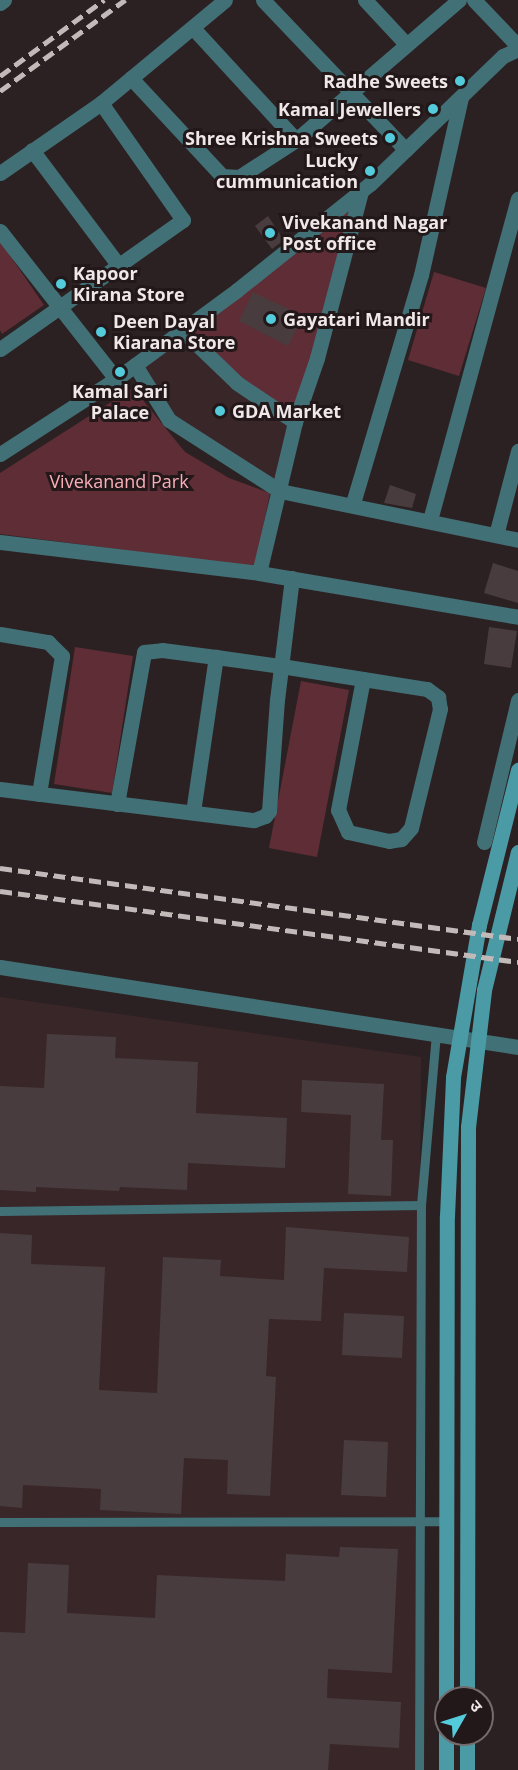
<!DOCTYPE html>
<meta charset="utf-8">
<style>
body{margin:0}
#map{position:relative;width:518px;height:1770px;overflow:hidden;background:#2c2122;font-family:"Open Sans","Noto Sans Devanagari",sans-serif}
div>[style]{position:absolute}
.built>*{inset:0;background:#392629}
.green>*{inset:0;background:#5f2d36}
.building>*{inset:0;background:#493c3e}
.lane>*{height:9px;margin:-4.5px;padding:0 4.5px;transform-origin:4.5px;border-radius:4.5px;background:#417076}
.street>*{height:15px;margin:-7.5px;padding:0 7.5px;transform-origin:7.5px;border-radius:7.5px;background:#417076}
.secondary>*{height:15px;margin:-7.5px;padding:0 7.5px;transform-origin:7.5px;border-radius:7.5px;background:#4b9ba6}
.rail>*{height:4.5px;margin-top:-2.25px;transform-origin:0;background:repeating-linear-gradient(90deg,#c2b9b9 0 12px,transparent 0 18px)}
.dots>*{width:16px;height:16px;translate:-50% -50%;box-sizing:border-box;border:3px solid #221719;border-radius:50%}
span{translate:-50% -50%;white-space:nowrap;text-align:center;line-height:1.15;-webkit-text-stroke:6px #221719;paint-order:stroke}
.poi-label{font-size:18px;color:#f0e8e8;font-weight:700}
.right{translate:-100% -50%;text-align:right}
.left{translate:0 -50%;text-align:left}
.park-label{font-size:18px;color:#f9aeb8}
.north{position:absolute;left:434px;top:1686px;width:60px;height:60px;box-sizing:border-box;background:#221719;border:2px solid #746b6c;border-radius:50%;rotate:51deg;font-size:16px;font-weight:700;line-height:24px;text-align:center;color:#f0e8e8}
.north::after{content:'';display:block;margin:auto;width:21px;height:27px;background:#53cbdb;clip-path:polygon(50% 0,100% 100%,50% 72%,0 100%)}
</style>
<div id="map">
<div class="built">
<div style="clip-path:polygon(182px 330px,295px 422px,280px 491px,190px 436px,135px 365px)"></div>
<div style="clip-path:polygon(0 997px,421px 1057px,415px 1770px,0 1770px)"></div>
</div>
<div class="green">
<div style="clip-path:polygon(361px 191px,295px 422px,182px 330px)"></div>
<div style="clip-path:polygon(0 241px,44px 305px,2px 334px,0 330px)"></div>
<div style="clip-path:polygon(434px 272px,486px 288px,459px 376px,408px 360px)"></div>
<div style="clip-path:polygon(133px 388px,185px 452px,229px 478px,270px 493px,255px 567px,0 534px,0 473px)"></div>
<div style="clip-path:polygon(75px 647px,133px 656px,112px 793px,54px 784px)"></div>
<div style="clip-path:polygon(301px 681px,349px 690px,317px 857px,269px 848px)"></div>
</div>
<div class="building">
<div style="clip-path:polygon(268px 216px,284px 240px,272px 249px,255px 226px)"></div>
<div style="clip-path:polygon(253px 292px,303px 316px,288px 346px,239px 321px)"></div>
<div style="clip-path:polygon(390px 485px,416px 494px,412px 508px,384px 503px)"></div>
<div style="clip-path:polygon(493px 563px,518px 571px,518px 603px,484px 593px)"></div>
<div style="clip-path:polygon(489px 627px,517px 631px,511px 668px,484px 664px)"></div>
<div style="clip-path:polygon(47px 1034px,116px 1037px,115px 1058px,198px 1062px,196px 1113px,287px 1118px,285px 1168px,188px 1163px,187px 1190px,120px 1187px,119px 1191px,36px 1187px,36px 1192px,0 1190px,0 1086px,44px 1088px)"></div>
<div style="clip-path:polygon(302px 1080px,384px 1084px,381px 1140px,393px 1140px,391px 1196px,348px 1194px,351px 1115px,301px 1112px)"></div>
<div style="clip-path:polygon(286px 1227px,409px 1237px,407px 1272px,324px 1268px,321px 1321px,269px 1319px,266px 1376px,276px 1377px,270px 1496px,227px 1494px,228px 1460px,184px 1458px,181px 1514px,100px 1510px,101px 1489px,23px 1485px,22px 1508px,0 1506px,0 1233px,32px 1235px,31px 1264px,105px 1267px,99px 1390px,157px 1393px,163px 1257px,221px 1260px,220px 1276px,284px 1280px)"></div>
<div style="clip-path:polygon(344px 1313px,404px 1316px,402px 1358px,342px 1355px)"></div>
<div style="clip-path:polygon(344px 1440px,388px 1442px,386px 1497px,341px 1495px)"></div>
<div style="clip-path:polygon(340px 1547px,398px 1549px,392px 1673px,328px 1669px,327px 1698px,401px 1702px,399px 1748px,330px 1744px,328px 1770px,0 1770px,0 1632px,25px 1633px,28px 1563px,69px 1565px,67px 1613px,155px 1618px,157px 1575px,285px 1581px,286px 1554px,339px 1557px)"></div>
</div>
<div class="lane">
<div style="left:0;top:1211px;width:421px;rotate:-0.8deg"></div>
<div style="left:421px;top:1205px;width:172px;rotate:-85deg"></div>
<div style="left:0;top:1522px;width:447px;rotate:-0.1deg"></div>
<div style="left:419px;top:1770px;width:565px;rotate:-89.8deg"></div>
</div>
<div class="street">
<div style="left:263px;top:0;width:207px;rotate:46.4deg"></div>
<div style="left:365px;top:0;width:60px;rotate:47deg"></div>
<div style="left:474px;top:0;width:64px;rotate:46.3deg"></div>
<div style="left:0;top:3px;width:5px;rotate:-37deg"></div>
<div style="left:193px;top:28px;width:152px;rotate:47.4deg"></div>
<div style="left:131px;top:78px;width:134px;rotate:47.1deg"></div>
<div style="left:222px;top:176px;width:17px;rotate:3deg"></div>
<div style="left:239px;top:177px;width:68px;rotate:-33deg"></div>
<div style="left:296px;top:140px;width:215px;rotate:-40.7deg"></div>
<div style="left:32px;top:150px;width:145px;rotate:53.1deg"></div>
<div style="left:0;top:173px;width:123px;rotate:-34.7deg"></div>
<div style="left:101px;top:103px;width:161px;rotate:-39.7deg"></div>
<div style="left:0;top:231px;width:188px;rotate:51.9deg"></div>
<div style="left:182px;top:330px;width:76px;rotate:43.9deg"></div>
<div style="left:237px;top:383px;width:70px;rotate:33.9deg"></div>
<div style="left:0;top:349px;width:224px;rotate:-35.2deg"></div>
<div style="left:183px;top:220px;width:143px;rotate:-125deg"></div>
<div style="left:135px;top:365px;width:65px;rotate:58.3deg"></div>
<div style="left:169px;top:420px;width:132px;rotate:32.6deg"></div>
<div style="left:280px;top:491px;width:243px;rotate:11.6deg"></div>
<div style="left:0;top:454px;width:138px;rotate:-32.9deg"></div>
<div style="left:116px;top:379px;width:150px;rotate:-36.3deg"></div>
<div style="left:237px;top:290px;width:170px;rotate:-38.6deg"></div>
<div style="left:370px;top:184px;width:185px;rotate:-43.9deg"></div>
<div style="left:503px;top:56px;width:17px;rotate:-25deg"></div>
<div style="left:353px;top:503px;width:238px;rotate:-73.4deg"></div>
<div style="left:421px;top:275px;width:182px;rotate:-77.3deg"></div>
<div style="left:430px;top:520px;width:333px;rotate:-74.7deg"></div>
<div style="left:496px;top:535px;width:87px;rotate:-75.3deg"></div>
<div style="left:0;top:542px;width:261px;rotate:6.8deg"></div>
<div style="left:259px;top:573px;width:263px;rotate:9.6deg"></div>
<div style="left:259px;top:573px;width:155px;rotate:-76.6deg"></div>
<div style="left:295px;top:422px;width:68px;rotate:-71deg"></div>
<div style="left:317px;top:358px;width:173px;rotate:-75.2deg"></div>
<div style="left:0;top:634px;width:49px;rotate:9.5deg"></div>
<div style="left:48px;top:642px;width:20px;rotate:45deg"></div>
<div style="left:62px;top:656px;width:140px;rotate:99.5deg"></div>
<div style="left:0;top:789px;width:256px;rotate:7deg"></div>
<div style="left:254px;top:820px;width:12px;rotate:-20deg"></div>
<div style="left:265px;top:816px;width:6px;rotate:-51deg"></div>
<div style="left:269px;top:811px;width:111px;rotate:-85.9deg"></div>
<div style="left:277px;top:700px;width:123px;rotate:-83deg"></div>
<div style="left:117px;top:804px;width:154px;rotate:-79.9deg"></div>
<div style="left:144px;top:652px;width:18px;rotate:-6deg"></div>
<div style="left:162px;top:650px;width:54px;rotate:7.4deg"></div>
<div style="left:216px;top:657px;width:66px;rotate:7.9deg"></div>
<div style="left:281px;top:666px;width:83px;rotate:9deg"></div>
<div style="left:363px;top:679px;width:65px;rotate:8.9deg"></div>
<div style="left:427px;top:689px;width:14px;rotate:36deg"></div>
<div style="left:438px;top:697px;width:12px;rotate:81deg"></div>
<div style="left:440px;top:709px;width:122px;rotate:103.7deg"></div>
<div style="left:411px;top:828px;width:15px;rotate:132deg"></div>
<div style="left:401px;top:839px;width:12px;rotate:171deg"></div>
<div style="left:389px;top:841px;width:42px;rotate:-167.6deg"></div>
<div style="left:348px;top:832px;width:24px;rotate:-114deg"></div>
<div style="left:338px;top:810px;width:133px;rotate:-79.2deg"></div>
<div style="left:193px;top:812px;width:157px;rotate:-81.6deg"></div>
<div style="left:484px;top:842px;width:146px;rotate:-76.5deg"></div>
<div style="left:0;top:967px;width:524px;rotate:8.78deg"></div>
</div>
<div class="secondary">
<div style="left:446px;top:1698px;width:482px;rotate:-89.9deg"></div>
<div style="left:447px;top:1216px;width:139px;rotate:-87.5deg"></div>
<div style="left:453px;top:1077px;width:154px;rotate:-80.3deg"></div>
<div style="left:479px;top:925px;width:160px;rotate:-75.9deg"></div>
<div style="left:467px;top:1698px;width:571px;rotate:-89.9deg"></div>
<div style="left:468px;top:1127px;width:138px;rotate:-83.3deg"></div>
<div style="left:484px;top:990px;width:142px;rotate:-76.2deg"></div>
<div style="left:446px;top:1770px;width:61px;rotate:-90deg"></div>
<div style="left:467px;top:1770px;width:36px;rotate:-90deg"></div>
</div>
<div class="rail">
<div style="left:0;top:76px;width:129px;rotate:-36.2deg"></div>
<div style="left:0;top:91px;width:155px;rotate:-36.1deg"></div>
<div style="left:0;top:868px;width:523px;rotate:7.8deg"></div>
<div style="left:0;top:891px;width:523px;rotate:7.8deg"></div>
</div>
<div class="dots">
<div style="left:460px;top:81px;background:#53cbdb"></div>
<div style="left:433px;top:109px;background:#53cbdb"></div>
<div style="left:390px;top:138px;background:#53cbdb"></div>
<div style="left:370px;top:171px;background:#53cbdb"></div>
<div style="left:270px;top:233px;background:#53cbdb"></div>
<div style="left:61px;top:284px;background:#53cbdb"></div>
<div style="left:271px;top:319px;background:#53cbdb"></div>
<div style="left:101px;top:332px;background:#53cbdb"></div>
<div style="left:120px;top:372px;background:#53cbdb"></div>
<div style="left:220px;top:411px;background:#53cbdb"></div>
</div>
<div class="poi-label">
<span class="right" style="left:448px;top:81px">Radhe Sweets</span>
<span class="right" style="left:421px;top:109px">Kamal Jewellers</span>
<span class="right" style="left:378px;top:138px">Shree Krishna Sweets</span>
<span class="right" style="left:358px;top:171px">Lucky<br>cummunication</span>
<span class="left" style="left:282px;top:233px">Vivekanand Nagar<br>Post office</span>
<span class="left" style="left:73px;top:284px">Kapoor<br>Kirana Store</span>
<span class="left" style="left:283px;top:319px">Gayatari Mandir</span>
<span class="left" style="left:113px;top:332px">Deen Dayal<br>Kiarana Store</span>
<span style="left:120px;top:402px">Kamal Sari<br>Palace</span>
<span class="left" style="left:232px;top:411px">GDA Market</span>
</div>
<div class="park-label">
<span style="left:119px;top:481px">Vivekanand Park</span>
</div>
<div class="north">उ</div>
</div>
